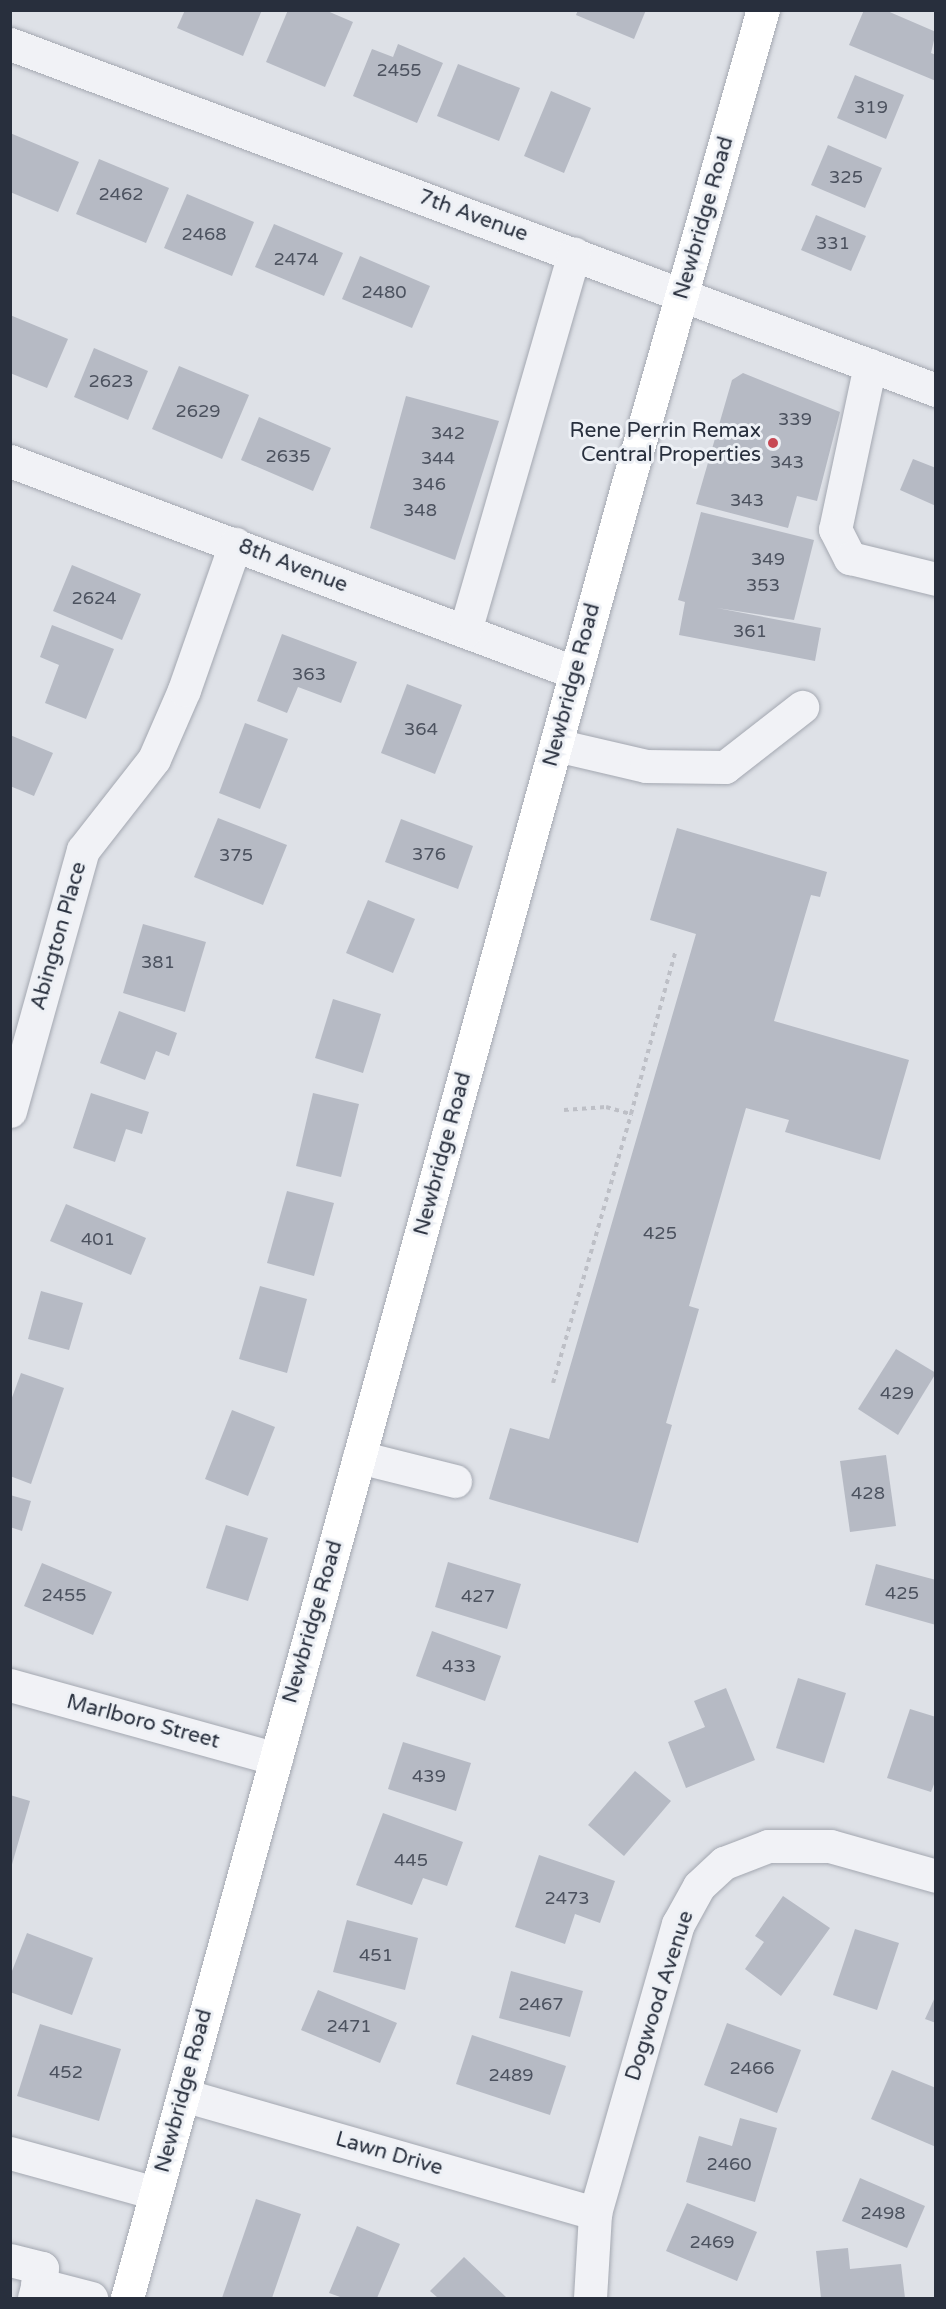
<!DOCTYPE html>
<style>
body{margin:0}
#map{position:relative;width:946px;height:2309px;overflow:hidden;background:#dee1e7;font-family:"Varela Round",sans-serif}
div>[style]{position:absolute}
.building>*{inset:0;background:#b6bac4}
.path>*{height:4px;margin-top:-2px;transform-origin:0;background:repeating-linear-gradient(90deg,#bdbfc6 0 4.5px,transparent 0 9px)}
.roads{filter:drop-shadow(0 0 2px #a4a8b1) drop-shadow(0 0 2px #a4a8b1)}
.minor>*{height:33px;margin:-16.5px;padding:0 16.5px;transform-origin:16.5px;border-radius:16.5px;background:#f1f2f6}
.major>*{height:33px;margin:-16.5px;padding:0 16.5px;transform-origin:16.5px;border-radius:16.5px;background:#fff}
.dots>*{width:16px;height:16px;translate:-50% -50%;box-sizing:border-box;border:3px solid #edf0f5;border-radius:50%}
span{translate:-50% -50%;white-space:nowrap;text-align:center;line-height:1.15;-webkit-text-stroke:6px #edf0f5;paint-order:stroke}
.number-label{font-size:18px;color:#4c525f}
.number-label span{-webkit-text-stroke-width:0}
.street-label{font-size:21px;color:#282f3d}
.poi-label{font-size:21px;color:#282f3d}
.right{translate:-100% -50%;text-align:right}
.frame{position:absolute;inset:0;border:12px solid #282f3d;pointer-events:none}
</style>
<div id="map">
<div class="building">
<div style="clip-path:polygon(185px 10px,262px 10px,243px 56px,177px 28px)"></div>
<div style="clip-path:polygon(288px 10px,325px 10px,353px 22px,325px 87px,266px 62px)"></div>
<div style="clip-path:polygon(578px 10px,646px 10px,634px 39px,576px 15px)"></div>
<div style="clip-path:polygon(864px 10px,885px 10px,936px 32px,931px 53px,936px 55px,936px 81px,849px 45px)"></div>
<div style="clip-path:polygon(398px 44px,443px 63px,417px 123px,353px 96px,372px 49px,393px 57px)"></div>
<div style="clip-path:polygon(458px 64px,520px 88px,499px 141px,437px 116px)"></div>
<div style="clip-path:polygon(855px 75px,904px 95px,886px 139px,837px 118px)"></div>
<div style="clip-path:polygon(551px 91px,591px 108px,564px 173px,524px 156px)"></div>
<div style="clip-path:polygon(10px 133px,79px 162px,58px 212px,10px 192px)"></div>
<div style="clip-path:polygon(828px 145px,882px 168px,865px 208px,811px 185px)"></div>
<div style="clip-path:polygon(99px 159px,169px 188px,146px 243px,76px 214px)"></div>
<div style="clip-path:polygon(187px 194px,254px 222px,232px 276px,164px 248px)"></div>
<div style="clip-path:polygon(816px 215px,866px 236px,851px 271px,801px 250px)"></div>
<div style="clip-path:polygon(274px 224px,343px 253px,324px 296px,255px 267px)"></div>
<div style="clip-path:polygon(360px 256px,430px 286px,412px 328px,342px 299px)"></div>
<div style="clip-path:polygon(10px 315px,68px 339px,47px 388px,10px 373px)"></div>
<div style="clip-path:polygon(94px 348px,148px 371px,128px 420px,74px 397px)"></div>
<div style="clip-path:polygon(179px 366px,249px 395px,222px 459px,152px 429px)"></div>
<div style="clip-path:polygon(743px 373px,840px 412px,817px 501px,797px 496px,788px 528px,696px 504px,732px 380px)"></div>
<div style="clip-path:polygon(406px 396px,499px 421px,455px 560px,370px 528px)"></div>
<div style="clip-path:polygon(259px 417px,331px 448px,313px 491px,241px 460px)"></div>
<div style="clip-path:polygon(913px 459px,936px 468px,936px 506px,900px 490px)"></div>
<div style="clip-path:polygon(701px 512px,814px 540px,794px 620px,717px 608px,821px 628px,815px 661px,679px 635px,685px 602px,678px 600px)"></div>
<div style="clip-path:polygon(72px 565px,141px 594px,122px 640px,53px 611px)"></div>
<div style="clip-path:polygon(52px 625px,114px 649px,86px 719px,45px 703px,59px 665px,40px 657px)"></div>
<div style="clip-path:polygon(282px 634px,357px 662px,341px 703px,298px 687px,287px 713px,257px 701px)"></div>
<div style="clip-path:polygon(407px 684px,462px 705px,435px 774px,381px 753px)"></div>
<div style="clip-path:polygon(245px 723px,288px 739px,260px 809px,219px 793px)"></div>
<div style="clip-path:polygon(10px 735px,53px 753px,34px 796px,10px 786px)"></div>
<div style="clip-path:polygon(218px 818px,287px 845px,263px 905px,194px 877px)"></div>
<div style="clip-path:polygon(401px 819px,473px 846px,458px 889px,385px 862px)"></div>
<div style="clip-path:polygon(677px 828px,827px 872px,820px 897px,811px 895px,774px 1021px,909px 1060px,880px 1160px,785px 1132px,789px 1120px,746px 1108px,689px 1306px,699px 1309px,666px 1423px,672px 1425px,638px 1543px,489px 1499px,510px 1428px,549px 1439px,696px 934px,650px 920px)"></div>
<div style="clip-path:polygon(368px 900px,415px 919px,393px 973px,346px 953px)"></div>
<div style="clip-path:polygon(143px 924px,206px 942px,185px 1012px,123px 993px)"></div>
<div style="clip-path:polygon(333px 999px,381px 1014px,363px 1073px,315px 1058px)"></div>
<div style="clip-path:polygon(119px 1011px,177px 1033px,169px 1056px,156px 1051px,145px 1080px,100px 1063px)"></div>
<div style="clip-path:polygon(91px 1093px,149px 1112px,142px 1134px,126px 1129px,115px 1162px,73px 1148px)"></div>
<div style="clip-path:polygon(313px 1093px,359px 1104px,341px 1177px,296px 1166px)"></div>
<div style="clip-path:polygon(287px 1191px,334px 1203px,314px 1276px,267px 1263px)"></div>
<div style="clip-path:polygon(66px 1204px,146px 1238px,131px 1275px,50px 1241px)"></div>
<div style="clip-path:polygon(260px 1286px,307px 1299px,287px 1373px,239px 1359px)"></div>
<div style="clip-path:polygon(41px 1291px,83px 1303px,69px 1350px,28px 1339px)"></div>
<div style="clip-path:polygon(896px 1349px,936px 1373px,898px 1435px,858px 1409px)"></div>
<div style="clip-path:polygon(21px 1373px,64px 1388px,31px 1484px,10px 1476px,10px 1403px)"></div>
<div style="clip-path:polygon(232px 1410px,275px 1427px,248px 1496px,205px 1479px)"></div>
<div style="clip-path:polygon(886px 1455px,896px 1526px,850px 1532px,840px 1461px)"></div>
<div style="clip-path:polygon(10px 1495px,31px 1501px,22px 1531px,10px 1527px)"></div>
<div style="clip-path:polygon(226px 1525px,268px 1538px,248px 1601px,206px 1588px)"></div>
<div style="clip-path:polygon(448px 1562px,521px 1584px,507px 1629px,435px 1607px)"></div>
<div style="clip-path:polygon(42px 1563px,112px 1592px,93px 1635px,24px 1606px)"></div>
<div style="clip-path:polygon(876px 1564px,936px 1580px,936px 1625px,865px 1605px)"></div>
<div style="clip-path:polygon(432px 1631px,501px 1656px,485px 1701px,416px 1676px)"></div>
<div style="clip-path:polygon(798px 1678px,846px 1693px,824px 1763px,776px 1748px)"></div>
<div style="clip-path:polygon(726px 1688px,755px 1760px,686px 1788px,668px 1742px,705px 1727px,694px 1701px)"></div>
<div style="clip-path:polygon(910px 1709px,936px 1717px,936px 1779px,931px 1792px,887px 1778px)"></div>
<div style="clip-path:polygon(403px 1742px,471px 1763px,456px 1811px,388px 1789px)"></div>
<div style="clip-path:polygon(635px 1771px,671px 1801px,624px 1856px,588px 1825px)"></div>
<div style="clip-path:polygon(10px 1795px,30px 1801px,11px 1868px,10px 1868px)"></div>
<div style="clip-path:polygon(383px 1813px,463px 1842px,447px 1886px,423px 1878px,412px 1905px,356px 1885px)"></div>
<div style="clip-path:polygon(539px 1855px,615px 1881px,600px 1923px,575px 1914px,565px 1944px,515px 1927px)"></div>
<div style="clip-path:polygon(783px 1896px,830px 1928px,781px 1996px,745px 1969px,764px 1942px,755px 1936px)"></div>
<div style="clip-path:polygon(347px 1920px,418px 1938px,405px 1990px,333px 1972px)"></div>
<div style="clip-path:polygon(855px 1929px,899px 1943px,877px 2010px,833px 1995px)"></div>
<div style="clip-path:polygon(27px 1933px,93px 1958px,72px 2015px,10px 1992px,10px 1976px)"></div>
<div style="clip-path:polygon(511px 1971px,583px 1991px,570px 2037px,499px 2018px)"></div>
<div style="clip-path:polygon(318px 1990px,397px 2023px,380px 2063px,301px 2030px)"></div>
<div style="clip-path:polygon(936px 1995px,936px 2023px,925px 2019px)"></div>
<div style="clip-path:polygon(727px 2023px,801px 2050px,777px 2113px,704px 2085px)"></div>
<div style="clip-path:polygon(40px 2024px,121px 2049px,99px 2121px,17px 2096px)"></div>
<div style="clip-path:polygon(472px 2035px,566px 2066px,550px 2115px,456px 2084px)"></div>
<div style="clip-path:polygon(892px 2070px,936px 2088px,936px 2147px,871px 2119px)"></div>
<div style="clip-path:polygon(740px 2118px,777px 2128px,755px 2202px,686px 2182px,699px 2136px,732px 2146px)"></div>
<div style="clip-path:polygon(860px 2178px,925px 2206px,907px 2248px,842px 2221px)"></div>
<div style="clip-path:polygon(256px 2199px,301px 2214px,272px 2298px,222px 2298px)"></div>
<div style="clip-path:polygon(687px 2203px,757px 2232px,737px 2281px,666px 2251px)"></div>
<div style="clip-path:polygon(357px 2226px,400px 2244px,377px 2298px,343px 2298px,329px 2293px)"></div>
<div style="clip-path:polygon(848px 2248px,850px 2269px,901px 2264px,905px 2298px,821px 2298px,816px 2251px)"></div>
<div style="clip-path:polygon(464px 2257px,507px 2298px,438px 2298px,430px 2291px)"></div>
</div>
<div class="path">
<div style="left:564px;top:1110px;width:42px;rotate:-4.1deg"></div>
<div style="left:606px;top:1107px;width:26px;rotate:16deg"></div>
<div style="left:631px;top:1114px;width:170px;rotate:-74.7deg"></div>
<div style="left:553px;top:1383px;width:280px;rotate:-73.8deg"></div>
</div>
<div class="roads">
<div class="minor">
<div style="left:10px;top:44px;width:989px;rotate:20.49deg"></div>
<div style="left:870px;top:365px;width:168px;rotate:102deg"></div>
<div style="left:835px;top:529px;width:33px;rotate:63deg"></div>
<div style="left:850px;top:558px;width:89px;rotate:13.7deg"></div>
<div style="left:10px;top:461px;width:604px;rotate:20.53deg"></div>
<div style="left:465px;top:631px;width:393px;rotate:-73.9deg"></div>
<div style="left:556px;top:745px;width:92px;rotate:13.1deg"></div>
<div style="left:646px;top:766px;width:79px;rotate:0.7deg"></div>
<div style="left:725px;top:767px;width:98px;rotate:-37.9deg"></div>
<div style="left:10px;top:1111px;width:271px;rotate:-74.4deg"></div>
<div style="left:83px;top:850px;width:115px;rotate:-52deg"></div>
<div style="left:154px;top:759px;width:75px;rotate:-66.5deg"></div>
<div style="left:184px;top:690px;width:155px;rotate:-70.7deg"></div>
<div style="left:359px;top:1457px;width:99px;rotate:14deg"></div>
<div style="left:10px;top:1685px;width:276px;rotate:15.5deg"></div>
<div style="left:183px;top:2095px;width:429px;rotate:16deg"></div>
<div style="left:10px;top:2153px;width:150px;rotate:15.4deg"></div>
<div style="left:10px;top:2260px;width:33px;rotate:14deg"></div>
<div style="left:42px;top:2268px;width:31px;rotate:105deg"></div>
<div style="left:37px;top:2284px;width:56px;rotate:14.5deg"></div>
<div style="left:590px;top:2298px;width:85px;rotate:-86.6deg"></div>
<div style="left:595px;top:2213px;width:301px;rotate:-74deg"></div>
<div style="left:678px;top:1924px;width:43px;rotate:-61.1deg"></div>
<div style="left:699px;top:1886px;width:34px;rotate:-43deg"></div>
<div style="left:724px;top:1863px;width:47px;rotate:-21.1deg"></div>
<div style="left:768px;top:1846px;width:62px"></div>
<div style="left:830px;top:1846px;width:110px;rotate:15.8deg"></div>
</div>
<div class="major">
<div style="left:127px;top:2298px;width:1876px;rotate:-74.57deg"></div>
<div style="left:626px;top:490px;width:499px;rotate:-74.1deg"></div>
</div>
</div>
<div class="dots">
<div style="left:773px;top:443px;background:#c74854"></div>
</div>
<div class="number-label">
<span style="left:399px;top:70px">2455</span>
<span style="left:871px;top:107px">319</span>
<span style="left:846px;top:177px">325</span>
<span style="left:121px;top:194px">2462</span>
<span style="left:204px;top:234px">2468</span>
<span style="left:833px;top:243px">331</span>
<span style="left:296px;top:259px">2474</span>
<span style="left:384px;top:292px">2480</span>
<span style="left:111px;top:381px">2623</span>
<span style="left:198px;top:411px">2629</span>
<span style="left:795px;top:419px">339</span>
<span style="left:448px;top:433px">342</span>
<span style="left:288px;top:456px">2635</span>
<span style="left:438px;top:458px">344</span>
<span style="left:787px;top:462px">343</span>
<span style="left:429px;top:484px">346</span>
<span style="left:747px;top:500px">343</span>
<span style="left:420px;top:510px">348</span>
<span style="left:768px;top:559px">349</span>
<span style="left:763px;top:585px">353</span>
<span style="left:94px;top:598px">2624</span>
<span style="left:750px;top:631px">361</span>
<span style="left:309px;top:674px">363</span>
<span style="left:421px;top:729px">364</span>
<span style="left:429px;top:854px">376</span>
<span style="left:236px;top:855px">375</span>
<span style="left:158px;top:962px">381</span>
<span style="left:660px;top:1233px">425</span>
<span style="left:98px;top:1239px">401</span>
<span style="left:897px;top:1393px">429</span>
<span style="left:868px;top:1493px">428</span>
<span style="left:902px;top:1593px">425</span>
<span style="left:64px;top:1595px">2455</span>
<span style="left:478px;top:1596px">427</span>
<span style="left:459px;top:1666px">433</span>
<span style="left:429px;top:1776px">439</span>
<span style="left:411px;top:1860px">445</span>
<span style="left:567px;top:1898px">2473</span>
<span style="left:376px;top:1955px">451</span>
<span style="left:541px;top:2004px">2467</span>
<span style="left:349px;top:2026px">2471</span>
<span style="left:752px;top:2068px">2466</span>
<span style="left:66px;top:2072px">452</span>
<span style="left:511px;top:2075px">2489</span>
<span style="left:729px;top:2164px">2460</span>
<span style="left:883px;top:2213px">2498</span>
<span style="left:712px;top:2242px">2469</span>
</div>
<div class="street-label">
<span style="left:473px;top:216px;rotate:20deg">7th Avenue</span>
<span style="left:704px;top:218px;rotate:-74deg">Newbridge Road</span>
<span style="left:293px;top:566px;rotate:21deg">8th Avenue</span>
<span style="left:572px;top:685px;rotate:-75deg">Newbridge Road</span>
<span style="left:59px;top:936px;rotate:-74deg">Abington Place</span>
<span style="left:443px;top:1154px;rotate:-75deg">Newbridge Road</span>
<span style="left:313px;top:1622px;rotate:-74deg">Newbridge Road</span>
<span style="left:143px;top:1722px;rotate:15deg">Marlboro Street</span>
<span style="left:660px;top:1996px;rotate:-72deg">Dogwood Avenue</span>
<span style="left:184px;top:2091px;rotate:-75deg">Newbridge Road</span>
<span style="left:389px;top:2154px;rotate:16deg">Lawn Drive</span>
</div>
<div class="poi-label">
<span class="right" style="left:761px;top:443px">Rene Perrin Remax<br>Central Properties</span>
</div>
<div class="frame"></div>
</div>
